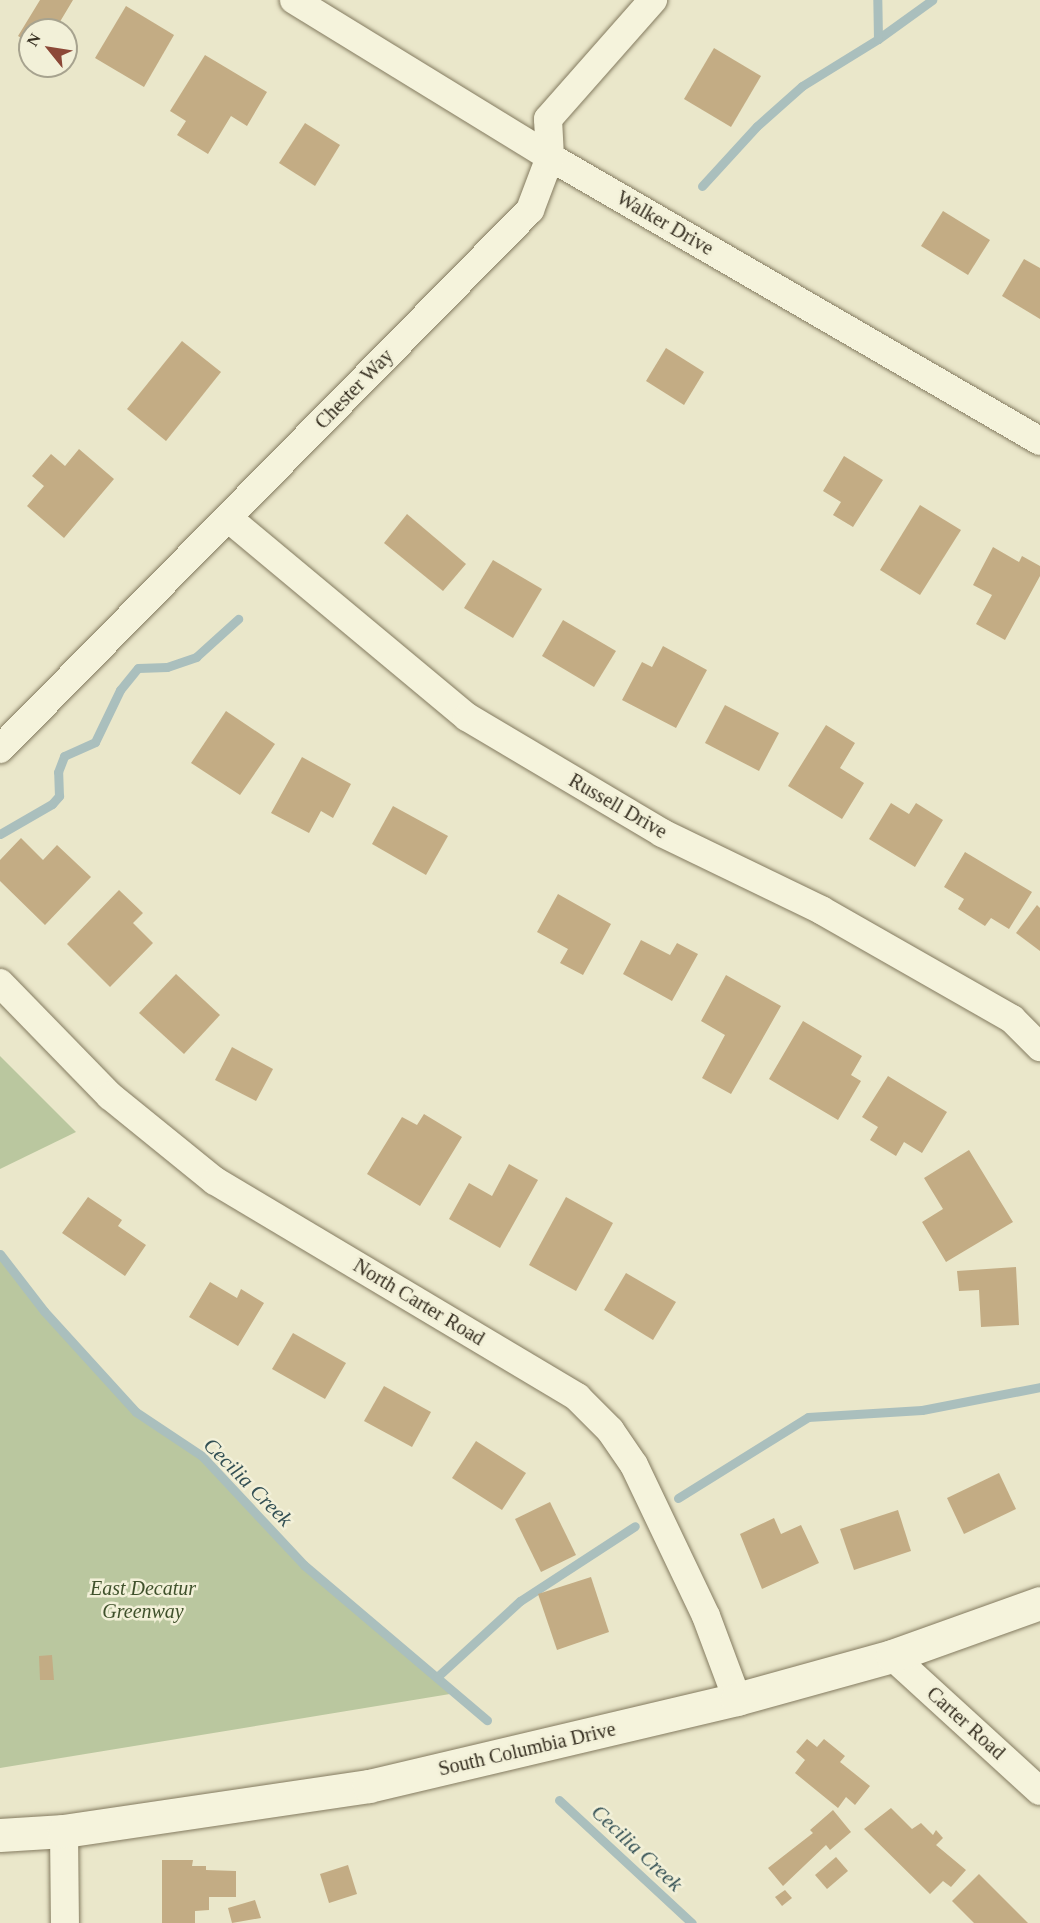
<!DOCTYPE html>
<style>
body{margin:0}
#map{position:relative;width:1040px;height:1923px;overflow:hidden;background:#eae7ca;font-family:"Times New Roman",serif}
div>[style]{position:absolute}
.green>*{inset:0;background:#bac79f}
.stream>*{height:9px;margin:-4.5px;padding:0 4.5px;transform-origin:4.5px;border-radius:4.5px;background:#aabfbd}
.building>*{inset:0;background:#c3ac84}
.roads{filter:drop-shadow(0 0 2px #847b60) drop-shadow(0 0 2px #847b60)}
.minor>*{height:28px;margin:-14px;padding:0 14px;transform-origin:14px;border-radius:14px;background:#f5f3dc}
.secondary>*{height:33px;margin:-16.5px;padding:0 16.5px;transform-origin:16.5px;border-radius:16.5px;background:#f5f3dc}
span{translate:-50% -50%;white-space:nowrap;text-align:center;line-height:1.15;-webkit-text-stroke:5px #f2f0d8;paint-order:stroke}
.street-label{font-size:20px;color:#373022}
.park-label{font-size:20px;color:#3f512b;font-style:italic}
.water-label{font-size:21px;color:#335054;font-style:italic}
.north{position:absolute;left:18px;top:18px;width:60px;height:60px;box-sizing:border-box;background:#f2f0d8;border:2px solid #a7a38f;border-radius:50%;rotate:300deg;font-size:16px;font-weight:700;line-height:24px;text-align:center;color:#373022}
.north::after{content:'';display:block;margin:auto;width:21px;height:27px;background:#8c4837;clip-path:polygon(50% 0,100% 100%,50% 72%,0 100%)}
</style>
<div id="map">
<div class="green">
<div style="clip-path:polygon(0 1056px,76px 1132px,0 1169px)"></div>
<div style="clip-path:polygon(0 1254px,44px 1311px,136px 1412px,202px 1456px,304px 1565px,456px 1693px,0 1768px)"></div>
</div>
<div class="stream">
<div style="left:878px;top:39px;width:67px;rotate:-35.8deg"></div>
<div style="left:702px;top:186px;width:81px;rotate:-47.5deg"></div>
<div style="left:757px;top:126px;width:60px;rotate:-41.6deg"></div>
<div style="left:802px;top:86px;width:89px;rotate:-31.7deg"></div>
<div style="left:878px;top:39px;width:39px;rotate:-91deg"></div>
<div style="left:0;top:834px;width:60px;rotate:-30deg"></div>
<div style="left:52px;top:804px;width:11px;rotate:-49deg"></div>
<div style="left:59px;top:796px;width:24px;rotate:-92deg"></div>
<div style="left:58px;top:772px;width:17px;rotate:-69deg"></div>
<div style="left:64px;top:756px;width:34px;rotate:-24deg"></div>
<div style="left:95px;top:742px;width:58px;rotate:-64.3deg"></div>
<div style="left:120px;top:690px;width:28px;rotate:-51deg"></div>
<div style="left:138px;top:668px;width:29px;rotate:-2deg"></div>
<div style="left:167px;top:667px;width:31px;rotate:-19deg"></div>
<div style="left:196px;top:657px;width:57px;rotate:-42.1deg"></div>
<div style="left:0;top:1254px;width:72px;rotate:52.3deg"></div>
<div style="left:44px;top:1311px;width:137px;rotate:47.7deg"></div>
<div style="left:136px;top:1412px;width:79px;rotate:33.7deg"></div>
<div style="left:202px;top:1456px;width:149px;rotate:46.9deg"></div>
<div style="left:304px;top:1565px;width:240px;rotate:40.3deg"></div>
<div style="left:678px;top:1498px;width:153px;rotate:-31.9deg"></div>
<div style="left:808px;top:1417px;width:114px;rotate:-3.5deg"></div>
<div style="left:922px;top:1410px;width:120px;rotate:-11deg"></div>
<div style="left:437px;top:1677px;width:113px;rotate:-42.5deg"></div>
<div style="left:520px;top:1601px;width:137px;rotate:-33.1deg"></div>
<div style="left:559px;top:1800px;width:181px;rotate:42.8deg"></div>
</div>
<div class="building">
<div style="clip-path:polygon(40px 0,73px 0,55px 30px,30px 30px,30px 43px,18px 36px)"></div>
<div style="clip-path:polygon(126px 6px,174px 35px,144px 87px,95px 58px)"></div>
<div style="clip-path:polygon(714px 48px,761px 76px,731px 127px,684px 99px)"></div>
<div style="clip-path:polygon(205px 55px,267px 92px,247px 126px,231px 116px,208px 154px,177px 135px,186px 121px,170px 111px)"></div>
<div style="clip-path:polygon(305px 123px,340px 145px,315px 186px,279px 163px)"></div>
<div style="clip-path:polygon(943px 211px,990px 240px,968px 275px,921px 246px)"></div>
<div style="clip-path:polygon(1024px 259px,1040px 268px,1040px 319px,1002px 296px)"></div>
<div style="clip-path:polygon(182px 341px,221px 372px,166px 441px,127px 409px)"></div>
<div style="clip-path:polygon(666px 348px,704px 372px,684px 405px,646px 381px)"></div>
<div style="clip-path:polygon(79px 449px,114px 479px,64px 538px,27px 506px,44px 486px,32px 476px,51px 454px,65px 466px)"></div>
<div style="clip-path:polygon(844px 456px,883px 480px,853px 527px,833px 515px,841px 502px,823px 491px)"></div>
<div style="clip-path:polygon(920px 505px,961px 530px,920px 595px,880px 570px)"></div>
<div style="clip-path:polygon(407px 514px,466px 564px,443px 591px,384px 543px)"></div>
<div style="clip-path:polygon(993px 547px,1019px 562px,1022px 556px,1040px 566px,1040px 576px,1005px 640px,976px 624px,992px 595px,973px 585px)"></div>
<div style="clip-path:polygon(493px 560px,542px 589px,513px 638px,464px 608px)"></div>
<div style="clip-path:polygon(563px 620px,616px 651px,594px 687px,542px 656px)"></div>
<div style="clip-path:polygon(663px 646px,707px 670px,676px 728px,622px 700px,642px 662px,652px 667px)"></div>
<div style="clip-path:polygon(725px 705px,779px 733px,759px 771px,705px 743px)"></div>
<div style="clip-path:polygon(226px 711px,275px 744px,240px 795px,191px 763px)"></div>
<div style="clip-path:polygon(826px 725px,855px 743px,840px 768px,864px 783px,842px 819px,788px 786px)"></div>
<div style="clip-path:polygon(302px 757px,351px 784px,333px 818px,321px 811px,309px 833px,271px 813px)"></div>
<div style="clip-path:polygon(891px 803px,909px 814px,916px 803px,943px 820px,915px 867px,869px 839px)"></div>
<div style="clip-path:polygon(393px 806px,448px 836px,426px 875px,372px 844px)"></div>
<div style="clip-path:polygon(21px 838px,43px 860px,57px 845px,91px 877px,45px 925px,0 881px,0 860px)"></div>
<div style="clip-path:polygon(965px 852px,1032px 892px,1009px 929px,991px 918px,985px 926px,958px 909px,964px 899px,944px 887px)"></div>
<div style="clip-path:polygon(119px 890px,143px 913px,133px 923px,153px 943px,110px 987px,67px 944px)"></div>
<div style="clip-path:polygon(558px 894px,611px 924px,583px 975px,560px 963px,568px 949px,537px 932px)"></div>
<div style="clip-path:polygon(1037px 905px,1040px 908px,1040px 951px,1016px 933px)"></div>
<div style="clip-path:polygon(641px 940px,670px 955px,677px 943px,698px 954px,672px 1001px,623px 974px)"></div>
<div style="clip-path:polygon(176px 974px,220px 1015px,184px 1054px,139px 1013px)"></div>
<div style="clip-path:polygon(726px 975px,781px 1006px,731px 1094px,702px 1078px,725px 1035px,701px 1021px)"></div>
<div style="clip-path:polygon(803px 1021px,862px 1056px,851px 1075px,861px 1081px,838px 1120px,769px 1079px)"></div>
<div style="clip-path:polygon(232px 1047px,273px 1069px,256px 1101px,215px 1080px)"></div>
<div style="clip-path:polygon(888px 1076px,947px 1112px,922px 1153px,904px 1142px,896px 1156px,870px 1140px,878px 1127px,862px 1117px)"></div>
<div style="clip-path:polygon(424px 1114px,462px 1137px,420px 1206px,367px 1174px,402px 1117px,417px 1125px)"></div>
<div style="clip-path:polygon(969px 1150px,1013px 1222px,946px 1262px,922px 1222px,943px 1209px,924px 1178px)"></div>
<div style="clip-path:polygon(509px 1164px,538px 1180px,500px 1248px,449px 1219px,469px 1183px,492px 1196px)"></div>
<div style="clip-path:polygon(88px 1197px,122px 1220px,118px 1226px,146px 1245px,125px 1276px,62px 1233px)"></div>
<div style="clip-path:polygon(566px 1197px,613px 1223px,576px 1291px,529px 1265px)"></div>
<div style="clip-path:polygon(1016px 1267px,1019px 1325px,981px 1327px,979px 1290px,959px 1291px,957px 1271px)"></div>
<div style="clip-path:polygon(626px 1273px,676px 1302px,653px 1340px,604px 1310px)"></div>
<div style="clip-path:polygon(210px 1282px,237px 1298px,241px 1289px,264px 1303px,238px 1346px,189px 1317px)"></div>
<div style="clip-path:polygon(293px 1333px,346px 1363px,325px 1399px,272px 1369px)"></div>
<div style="clip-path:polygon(384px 1386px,431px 1412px,412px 1447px,364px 1421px)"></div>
<div style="clip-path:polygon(476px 1441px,526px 1473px,502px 1510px,452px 1478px)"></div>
<div style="clip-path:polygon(999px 1473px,1016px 1509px,964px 1534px,947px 1498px)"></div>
<div style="clip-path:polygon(550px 1502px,576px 1555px,541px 1572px,515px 1519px)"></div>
<div style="clip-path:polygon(898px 1510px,911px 1551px,854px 1570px,840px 1529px)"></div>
<div style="clip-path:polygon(774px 1518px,781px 1534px,801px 1525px,819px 1563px,762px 1589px,740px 1534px)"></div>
<div style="clip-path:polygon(591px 1577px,609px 1632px,557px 1650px,538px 1594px)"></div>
<div style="clip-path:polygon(52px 1655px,54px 1680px,40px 1680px,39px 1656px)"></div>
<div style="clip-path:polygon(807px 1739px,817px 1747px,824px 1739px,845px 1756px,840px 1762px,870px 1786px,855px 1805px,846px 1797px,838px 1808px,795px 1773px,805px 1760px,796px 1752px)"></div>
<div style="clip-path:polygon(891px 1808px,912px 1829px,921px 1823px,933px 1835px,936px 1830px,943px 1838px,936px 1845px,966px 1870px,951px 1887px,943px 1881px,930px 1894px,864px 1829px)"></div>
<div style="clip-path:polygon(833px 1810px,851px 1832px,830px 1850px,826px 1845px,783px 1886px,768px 1868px,813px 1833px,810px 1830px)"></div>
<div style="clip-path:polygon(836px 1857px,848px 1871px,827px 1889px,815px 1875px)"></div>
<div style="clip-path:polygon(162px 1860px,193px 1860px,192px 1866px,206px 1866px,206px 1870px,236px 1871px,236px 1897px,209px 1897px,209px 1910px,195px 1911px,195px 1923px,162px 1923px)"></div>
<div style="clip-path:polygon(348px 1865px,357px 1894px,329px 1903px,320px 1874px)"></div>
<div style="clip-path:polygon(979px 1874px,1028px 1923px,974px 1923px,952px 1901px)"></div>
<div style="clip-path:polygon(785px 1890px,792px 1898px,782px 1906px,775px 1897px)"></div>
<div style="clip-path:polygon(255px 1900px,261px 1918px,232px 1923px,228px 1908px)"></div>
</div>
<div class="roads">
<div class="minor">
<div style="left:294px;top:0;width:300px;rotate:31.5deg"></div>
<div style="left:550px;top:157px;width:566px;rotate:30.1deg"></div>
<div style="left:228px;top:518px;width:311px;rotate:39.8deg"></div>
<div style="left:467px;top:717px;width:227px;rotate:30.7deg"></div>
<div style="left:662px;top:833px;width:177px;rotate:25.8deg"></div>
<div style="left:821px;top:910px;width:220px;rotate:29.7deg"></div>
<div style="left:1012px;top:1019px;width:40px;rotate:45deg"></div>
<div style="left:0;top:749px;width:756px;rotate:-45.48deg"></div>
<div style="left:530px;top:210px;width:57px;rotate:-69.3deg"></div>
<div style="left:550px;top:157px;width:38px;rotate:-93deg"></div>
<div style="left:548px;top:119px;width:159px;rotate:-48.6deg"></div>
<div style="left:0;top:983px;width:158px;rotate:45.8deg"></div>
<div style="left:110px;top:1096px;width:135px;rotate:39deg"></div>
<div style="left:215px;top:1181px;width:422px;rotate:30.8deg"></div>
<div style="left:577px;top:1397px;width:47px;rotate:45deg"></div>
<div style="left:610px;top:1430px;width:42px;rotate:55.6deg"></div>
<div style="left:634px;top:1465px;width:167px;rotate:64.5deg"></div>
<div style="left:706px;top:1616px;width:89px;rotate:69.5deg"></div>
<div style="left:892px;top:1656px;width:200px;rotate:42.4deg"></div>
<div style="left:64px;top:1831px;width:92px;rotate:89.4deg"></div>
</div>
<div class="secondary">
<div style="left:0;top:1835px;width:64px;rotate:-3.6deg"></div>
<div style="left:64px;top:1831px;width:308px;rotate:-8.4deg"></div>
<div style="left:369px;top:1786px;width:378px;rotate:-13.3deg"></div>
<div style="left:737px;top:1699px;width:161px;rotate:-15.5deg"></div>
<div style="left:892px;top:1656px;width:157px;rotate:-19.7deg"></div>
</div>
</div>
<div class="street-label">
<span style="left:665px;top:223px;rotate:30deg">Walker Drive</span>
<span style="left:354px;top:389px;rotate:-46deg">Chester Way</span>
<span style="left:618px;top:806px;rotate:30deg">Russell Drive</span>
<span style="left:419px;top:1302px;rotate:31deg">North Carter Road</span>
<span style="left:966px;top:1723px;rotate:42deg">Carter Road</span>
<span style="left:527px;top:1749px;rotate:-13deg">South Columbia Drive</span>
</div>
<div class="park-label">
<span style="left:143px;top:1600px">East Decatur<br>Greenway</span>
</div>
<div class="water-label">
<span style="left:248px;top:1482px;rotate:45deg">Cecilia Creek</span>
<span style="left:637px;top:1848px;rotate:43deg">Cecilia Creek</span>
</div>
<div class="north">N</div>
</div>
